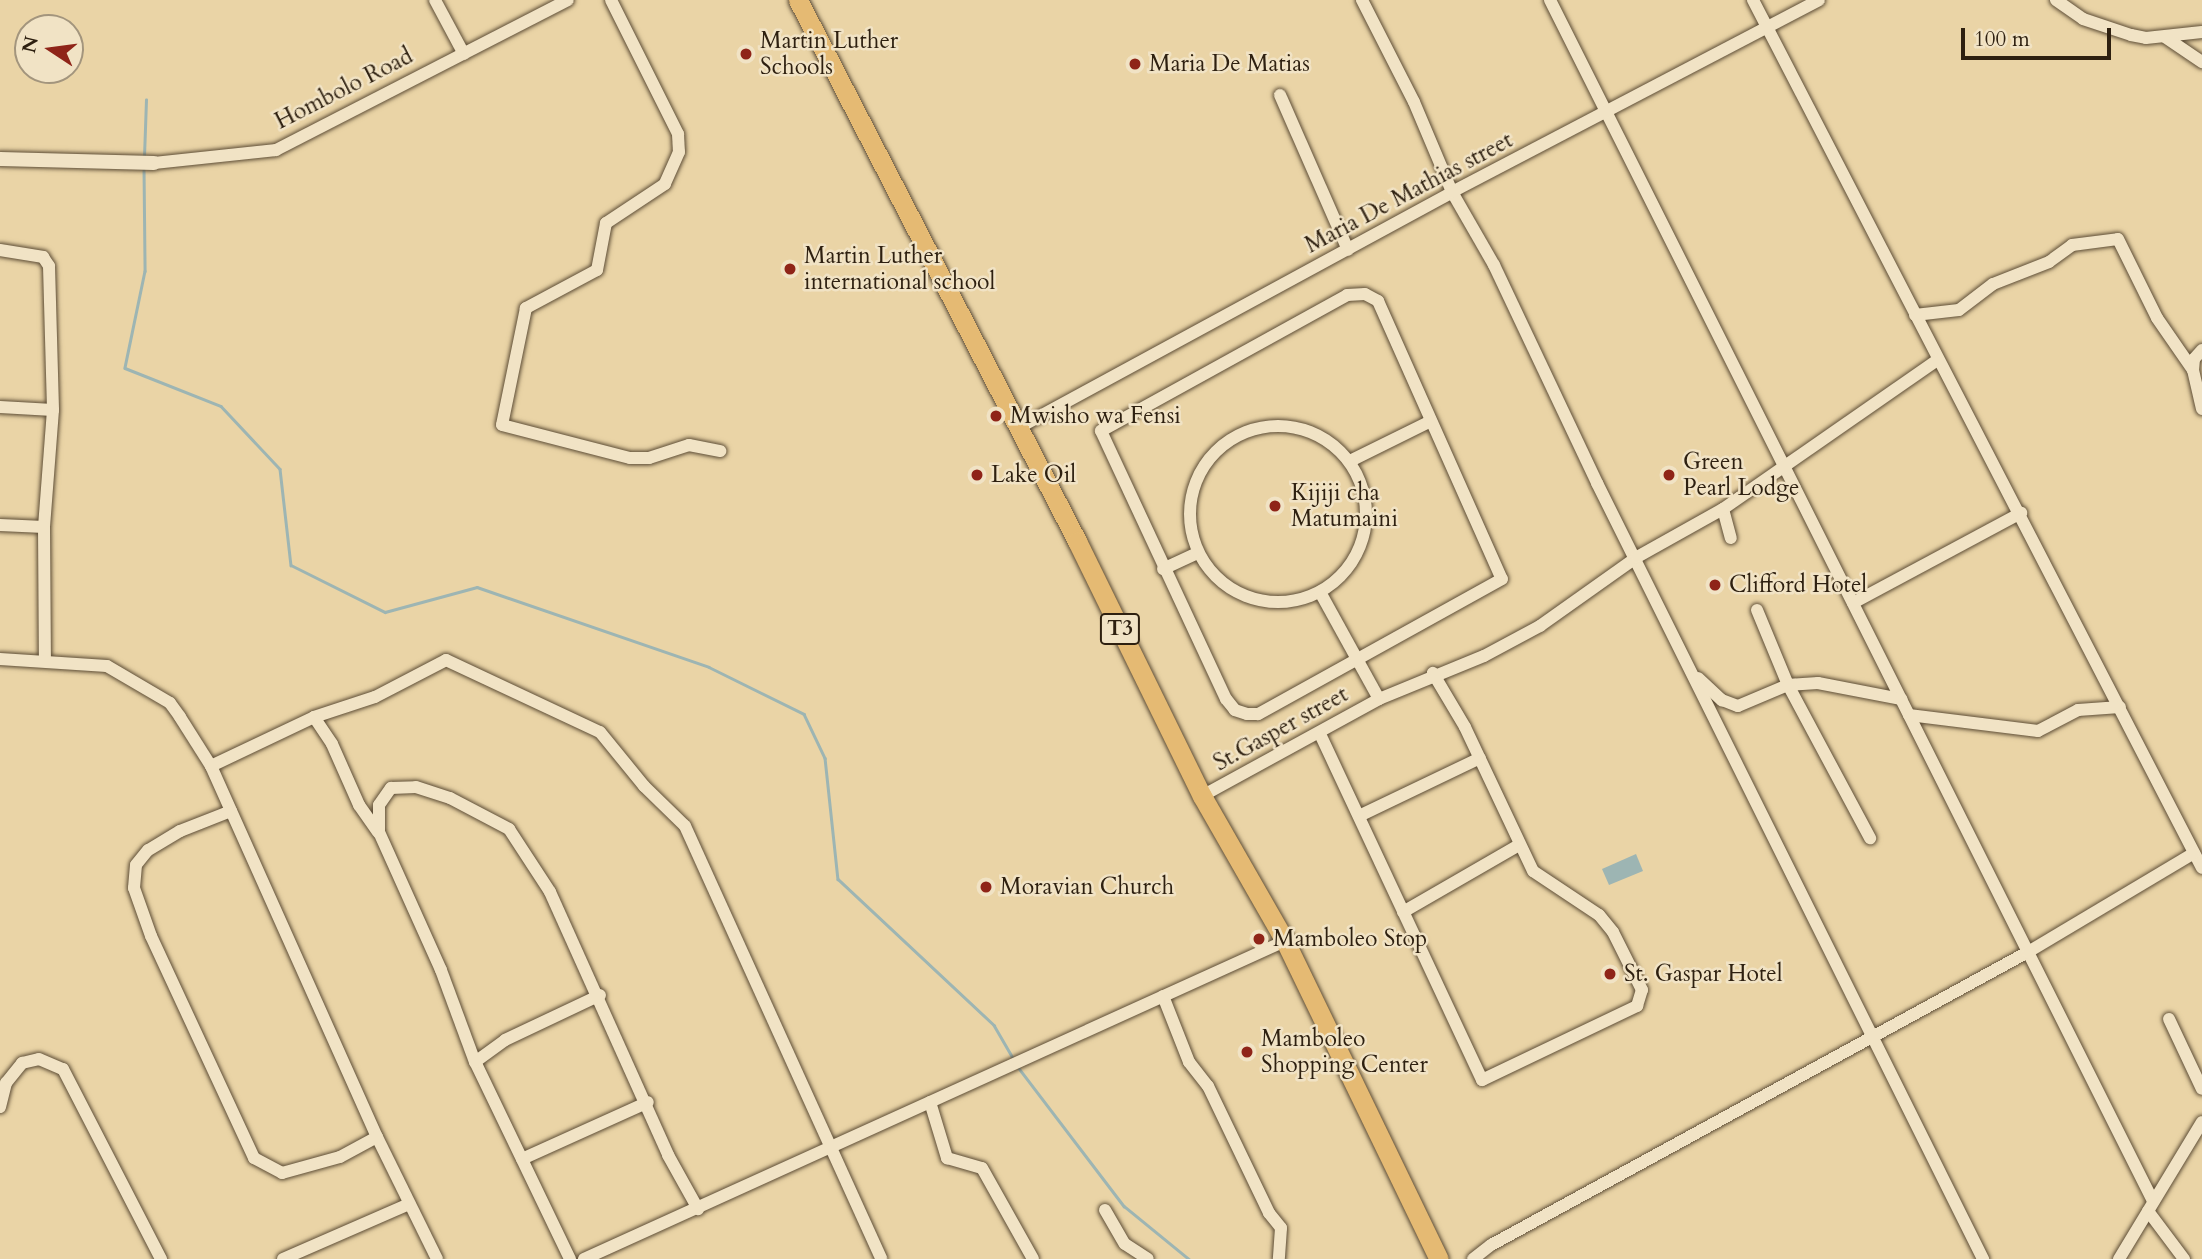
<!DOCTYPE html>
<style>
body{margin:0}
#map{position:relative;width:2202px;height:1259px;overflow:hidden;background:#ead4a6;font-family:Cardo,serif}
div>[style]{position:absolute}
.water>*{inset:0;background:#9db5b3}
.stream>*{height:2.5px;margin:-1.25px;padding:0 1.25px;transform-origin:1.25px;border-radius:1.25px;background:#9db5b3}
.roads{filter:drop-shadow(0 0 2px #5d4d36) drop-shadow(0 0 2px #5d4d36)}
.minor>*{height:12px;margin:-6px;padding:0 6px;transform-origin:6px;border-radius:6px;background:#f1e3c5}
.minor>.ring{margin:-6px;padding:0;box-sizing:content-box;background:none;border:12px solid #f1e3c5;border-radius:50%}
.tertiary>*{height:14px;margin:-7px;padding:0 7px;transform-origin:7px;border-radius:7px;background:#f1e3c5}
.trunk>*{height:19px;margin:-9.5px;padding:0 9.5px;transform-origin:9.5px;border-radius:9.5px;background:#e5ba73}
.dots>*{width:19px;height:19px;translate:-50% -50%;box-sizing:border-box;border:4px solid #f1e3c5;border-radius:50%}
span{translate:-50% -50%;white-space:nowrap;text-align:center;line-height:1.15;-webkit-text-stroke:5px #f1e3c5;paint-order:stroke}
.shield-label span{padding:2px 5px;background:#f1e3c5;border:2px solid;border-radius:5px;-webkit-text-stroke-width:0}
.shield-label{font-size:21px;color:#2e2010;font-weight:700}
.poi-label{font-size:23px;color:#2e2010}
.left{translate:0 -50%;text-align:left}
.street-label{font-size:23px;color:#2e2010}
.north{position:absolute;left:14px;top:14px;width:70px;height:70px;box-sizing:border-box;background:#f1e3c5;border:2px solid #a3957d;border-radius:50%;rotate:283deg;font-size:19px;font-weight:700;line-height:28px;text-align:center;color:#2e2010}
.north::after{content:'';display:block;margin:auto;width:24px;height:32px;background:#8f2418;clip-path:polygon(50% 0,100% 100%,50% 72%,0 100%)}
.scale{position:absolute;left:1961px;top:28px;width:150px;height:32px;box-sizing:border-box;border:4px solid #2e2010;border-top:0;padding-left:9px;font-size:21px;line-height:24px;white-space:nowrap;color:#2e2010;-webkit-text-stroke:5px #f1e3c5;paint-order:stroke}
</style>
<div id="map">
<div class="water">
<div style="clip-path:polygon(1636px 854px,1643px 871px,1609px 885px,1602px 869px)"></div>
</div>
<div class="stream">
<div style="left:144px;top:157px;width:57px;rotate:-88deg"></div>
<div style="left:144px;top:167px;width:104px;rotate:89.4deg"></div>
<div style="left:145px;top:271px;width:99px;rotate:101.7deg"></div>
<div style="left:125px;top:368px;width:103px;rotate:21.6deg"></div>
<div style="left:221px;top:406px;width:86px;rotate:46.9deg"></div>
<div style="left:280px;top:469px;width:97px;rotate:83.5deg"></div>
<div style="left:291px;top:565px;width:105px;rotate:26.6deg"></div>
<div style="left:385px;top:612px;width:95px;rotate:-15.2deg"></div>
<div style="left:477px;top:587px;width:245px;rotate:19deg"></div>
<div style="left:709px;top:667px;width:106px;rotate:26.3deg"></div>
<div style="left:804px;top:714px;width:49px;rotate:64.5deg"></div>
<div style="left:825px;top:758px;width:122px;rotate:83.9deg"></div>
<div style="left:838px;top:879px;width:214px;rotate:43.1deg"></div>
<div style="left:994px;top:1025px;width:38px;rotate:60deg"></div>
<div style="left:1018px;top:1067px;width:175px;rotate:52.7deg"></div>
<div style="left:1124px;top:1206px;width:84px;rotate:39.2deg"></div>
</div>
<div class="roads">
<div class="minor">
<div style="left:435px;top:0;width:61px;rotate:61.8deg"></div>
<div style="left:611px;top:0;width:150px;rotate:63.4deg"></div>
<div style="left:678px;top:134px;width:18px;rotate:87deg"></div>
<div style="left:679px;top:152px;width:35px;rotate:114deg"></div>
<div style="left:665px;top:184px;width:71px;rotate:146.5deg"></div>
<div style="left:606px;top:223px;width:48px;rotate:100.8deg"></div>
<div style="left:597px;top:270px;width:81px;rotate:151.8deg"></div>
<div style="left:526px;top:308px;width:119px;rotate:101.6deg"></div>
<div style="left:502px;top:425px;width:132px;rotate:14.5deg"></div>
<div style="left:630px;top:458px;width:19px"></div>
<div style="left:649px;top:458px;width:42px;rotate:-18deg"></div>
<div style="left:689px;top:445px;width:32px;rotate:11deg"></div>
<div style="left:1362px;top:0;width:114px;rotate:63deg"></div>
<div style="left:1414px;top:102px;width:98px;rotate:67.1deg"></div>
<div style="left:1452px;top:192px;width:84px;rotate:60.1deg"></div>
<div style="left:1494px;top:265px;width:241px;rotate:64.7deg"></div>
<div style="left:1597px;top:483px;width:867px;rotate:63.55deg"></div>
<div style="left:1550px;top:0;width:1342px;rotate:63.34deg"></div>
<div style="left:1753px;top:0;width:977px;rotate:62.65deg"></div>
<div style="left:2056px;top:0;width:33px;rotate:35deg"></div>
<div style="left:2083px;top:19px;width:51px;rotate:18.4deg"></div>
<div style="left:2131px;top:35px;width:15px;rotate:11deg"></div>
<div style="left:2146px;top:38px;width:56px;rotate:-6.1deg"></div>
<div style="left:2165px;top:37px;width:45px;rotate:34deg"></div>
<div style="left:1280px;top:95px;width:169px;rotate:66.3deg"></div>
<div style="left:154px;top:163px;width:123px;rotate:-6.1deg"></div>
<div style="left:276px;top:150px;width:328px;rotate:-27.2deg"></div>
<div style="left:0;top:250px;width:44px;rotate:9.2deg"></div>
<div style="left:43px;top:257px;width:11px;rotate:56deg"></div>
<div style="left:49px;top:266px;width:144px;rotate:88.4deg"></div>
<div style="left:53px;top:410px;width:117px;rotate:94.4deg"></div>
<div style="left:44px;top:527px;width:134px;rotate:89.6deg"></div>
<div style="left:1365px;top:294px;width:15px;rotate:28deg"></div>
<div style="left:1378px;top:301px;width:304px;rotate:66deg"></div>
<div style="left:1502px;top:579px;width:279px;rotate:151deg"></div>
<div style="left:1258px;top:714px;width:11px;rotate:180deg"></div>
<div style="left:1247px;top:714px;width:13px;rotate:-162deg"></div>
<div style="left:1235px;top:710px;width:14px;rotate:-129deg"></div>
<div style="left:1226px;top:699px;width:296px;rotate:-115deg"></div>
<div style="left:1101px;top:431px;width:281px;rotate:-28.9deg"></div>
<div style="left:1347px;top:295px;width:18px;rotate:-3deg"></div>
<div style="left:1915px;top:315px;width:44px;rotate:-6.5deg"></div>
<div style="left:1959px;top:310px;width:43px;rotate:-37.4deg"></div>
<div style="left:1993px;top:284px;width:60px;rotate:-21.4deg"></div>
<div style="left:2049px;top:262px;width:29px;rotate:-36deg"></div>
<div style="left:2072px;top:245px;width:46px;rotate:-7.4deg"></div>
<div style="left:2118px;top:239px;width:88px;rotate:63.7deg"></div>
<div style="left:2157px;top:318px;width:63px;rotate:55.3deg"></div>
<div style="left:2202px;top:350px;width:12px;rotate:132deg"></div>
<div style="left:2194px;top:359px;width:11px;rotate:95deg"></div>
<div style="left:2193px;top:370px;width:40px;rotate:77deg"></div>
<div style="left:0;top:407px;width:53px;rotate:3.2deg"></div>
<div class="ring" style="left:1190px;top:426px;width:164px;height:164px"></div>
<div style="left:1020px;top:427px;width:492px;rotate:-28.5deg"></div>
<div style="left:1452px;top:192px;width:414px;rotate:-27.6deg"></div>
<div style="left:1350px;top:461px;width:90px;rotate:-26.3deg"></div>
<div style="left:1723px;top:509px;width:30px;rotate:75deg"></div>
<div style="left:0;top:525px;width:44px;rotate:2.6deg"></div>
<div style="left:1163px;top:569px;width:38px;rotate:-25deg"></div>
<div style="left:1320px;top:592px;width:122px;rotate:61.1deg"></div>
<div style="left:1853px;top:603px;width:191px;rotate:-28.2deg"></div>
<div style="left:1757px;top:610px;width:81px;rotate:67.5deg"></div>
<div style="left:1788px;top:685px;width:174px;rotate:61.8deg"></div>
<div style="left:0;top:659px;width:107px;rotate:3.7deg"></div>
<div style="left:107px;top:666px;width:73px;rotate:30.4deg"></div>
<div style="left:170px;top:703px;width:17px;rotate:54deg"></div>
<div style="left:180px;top:717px;width:58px;rotate:57.7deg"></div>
<div style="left:211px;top:766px;width:406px;rotate:65.9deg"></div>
<div style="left:377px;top:1137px;width:136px;rotate:63.8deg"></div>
<div style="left:1698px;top:678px;width:33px;rotate:43deg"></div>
<div style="left:1722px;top:700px;width:17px;rotate:21deg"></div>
<div style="left:1738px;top:706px;width:54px;rotate:-22.8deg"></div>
<div style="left:1788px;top:685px;width:30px;rotate:-4deg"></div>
<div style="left:1818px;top:683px;width:85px;rotate:10.9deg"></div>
<div style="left:1909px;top:715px;width:130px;rotate:7.1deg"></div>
<div style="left:2038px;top:731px;width:45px;rotate:-27.7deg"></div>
<div style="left:2078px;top:710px;width:42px;rotate:-4.1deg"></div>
<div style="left:314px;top:717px;width:32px;rotate:56deg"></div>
<div style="left:332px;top:744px;width:67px;rotate:66.1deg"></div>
<div style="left:359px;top:805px;width:33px;rotate:55deg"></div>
<div style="left:1320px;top:734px;width:382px;rotate:64.9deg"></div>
<div style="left:1482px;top:1080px;width:172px;rotate:-25.5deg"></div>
<div style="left:1637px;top:1006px;width:17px;rotate:-73deg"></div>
<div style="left:1642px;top:990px;width:65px;rotate:-116.6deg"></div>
<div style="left:1613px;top:932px;width:22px;rotate:-129deg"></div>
<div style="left:1599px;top:915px;width:79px;rotate:-146.3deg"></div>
<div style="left:1533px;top:871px;width:159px;rotate:-115.3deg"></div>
<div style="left:1465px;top:727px;width:63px;rotate:-120.7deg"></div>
<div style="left:211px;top:766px;width:114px;rotate:-25.4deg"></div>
<div style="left:314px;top:717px;width:64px;rotate:-18.2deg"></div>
<div style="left:375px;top:697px;width:80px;rotate:-27.5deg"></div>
<div style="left:446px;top:660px;width:170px;rotate:25.1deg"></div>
<div style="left:600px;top:732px;width:70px;rotate:50.8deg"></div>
<div style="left:644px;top:786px;width:57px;rotate:44.3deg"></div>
<div style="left:685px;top:826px;width:475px;rotate:65.6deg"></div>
<div style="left:1202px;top:796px;width:202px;rotate:-28.7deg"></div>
<div style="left:1379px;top:699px;width:113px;rotate:-22.3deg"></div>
<div style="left:1484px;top:656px;width:64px;rotate:-28.2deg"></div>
<div style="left:1540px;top:626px;width:119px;rotate:-35.4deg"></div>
<div style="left:1637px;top:557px;width:98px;rotate:-29.2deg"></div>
<div style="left:1723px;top:509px;width:261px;rotate:-34.8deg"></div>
<div style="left:231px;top:811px;width:55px;rotate:158.6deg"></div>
<div style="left:180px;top:831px;width:37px;rotate:149deg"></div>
<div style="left:148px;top:850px;width:19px;rotate:129deg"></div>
<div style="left:136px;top:865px;width:23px;rotate:95deg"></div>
<div style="left:134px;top:888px;width:51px;rotate:70.5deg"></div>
<div style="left:151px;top:936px;width:245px;rotate:65.1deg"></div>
<div style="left:254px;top:1158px;width:32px;rotate:28deg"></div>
<div style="left:282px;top:1173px;width:60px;rotate:-15.4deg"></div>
<div style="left:340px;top:1157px;width:42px;rotate:-28.4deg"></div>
<div style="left:1359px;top:816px;width:134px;rotate:-25.6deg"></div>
<div style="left:1403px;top:912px;width:134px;rotate:-30deg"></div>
<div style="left:1163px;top:996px;width:71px;rotate:68.5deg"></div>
<div style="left:1189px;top:1062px;width:31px;rotate:52deg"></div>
<div style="left:1208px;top:1086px;width:141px;rotate:64.3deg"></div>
<div style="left:1269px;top:1213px;width:19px;rotate:51deg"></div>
<div style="left:1281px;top:1228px;width:31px;rotate:94deg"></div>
<div style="left:2169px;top:1019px;width:77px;rotate:64.8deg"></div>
<div style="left:475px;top:1062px;width:37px;rotate:-36deg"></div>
<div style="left:505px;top:1040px;width:105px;rotate:-25.3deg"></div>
<div style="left:930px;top:1102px;width:59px;rotate:73.1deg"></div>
<div style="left:947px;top:1158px;width:36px;rotate:16deg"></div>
<div style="left:982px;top:1168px;width:104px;rotate:60.7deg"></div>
<div style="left:0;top:1107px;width:25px;rotate:-76deg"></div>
<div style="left:6px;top:1083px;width:26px;rotate:-51deg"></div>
<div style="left:22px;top:1063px;width:17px;rotate:-13deg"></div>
<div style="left:39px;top:1059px;width:26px;rotate:23deg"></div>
<div style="left:63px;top:1069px;width:214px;rotate:62.7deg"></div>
<div style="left:522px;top:1159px;width:138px;rotate:-24.3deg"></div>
<div style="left:1105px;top:1210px;width:39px;rotate:60deg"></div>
<div style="left:1125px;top:1244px;width:27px;rotate:33deg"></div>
<div style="left:2148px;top:1211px;width:60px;rotate:53.1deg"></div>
<div style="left:283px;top:1259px;width:137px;rotate:-23.6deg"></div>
<div style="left:570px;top:1259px;width:219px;rotate:-115.7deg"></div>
<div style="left:475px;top:1062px;width:98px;rotate:-110.3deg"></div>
<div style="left:441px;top:970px;width:151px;rotate:-114.2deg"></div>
<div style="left:379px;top:832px;width:27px;rotate:-90deg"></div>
<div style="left:379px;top:805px;width:21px;rotate:-55deg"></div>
<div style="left:391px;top:788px;width:25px;rotate:-2deg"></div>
<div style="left:416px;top:787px;width:36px;rotate:18deg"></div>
<div style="left:450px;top:798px;width:67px;rotate:27.7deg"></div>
<div style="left:509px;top:829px;width:75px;rotate:56.9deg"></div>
<div style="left:550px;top:892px;width:288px;rotate:65.8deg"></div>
<div style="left:668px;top:1155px;width:62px;rotate:60.9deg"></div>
<div style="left:584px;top:1259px;width:770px;rotate:-24.4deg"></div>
<div style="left:1473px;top:1259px;width:23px;rotate:-38deg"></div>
<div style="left:1491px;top:1245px;width:612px;rotate:-28.62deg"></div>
<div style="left:2028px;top:952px;width:193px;rotate:-30.8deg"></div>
<div style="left:2119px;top:1259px;width:160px;rotate:-58.8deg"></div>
</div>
<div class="tertiary">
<div style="left:0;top:159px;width:154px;rotate:1.5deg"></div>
</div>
<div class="trunk">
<div style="left:798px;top:0;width:609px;rotate:62.72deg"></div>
<div style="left:1077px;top:541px;width:284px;rotate:63.9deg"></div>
<div style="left:1202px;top:796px;width:167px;rotate:60.2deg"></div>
<div style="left:1285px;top:941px;width:353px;rotate:64.2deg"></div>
</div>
</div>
<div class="dots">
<div style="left:746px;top:54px;background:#8f2418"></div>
<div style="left:1135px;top:64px;background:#8f2418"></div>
<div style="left:790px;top:269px;background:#8f2418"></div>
<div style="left:996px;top:416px;background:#8f2418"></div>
<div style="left:977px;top:475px;background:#8f2418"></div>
<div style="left:1669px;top:475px;background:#8f2418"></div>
<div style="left:1275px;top:506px;background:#8f2418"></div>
<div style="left:1715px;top:585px;background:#8f2418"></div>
<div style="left:986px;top:887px;background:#8f2418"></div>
<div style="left:1259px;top:939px;background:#8f2418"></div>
<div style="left:1610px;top:974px;background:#8f2418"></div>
<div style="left:1247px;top:1052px;background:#8f2418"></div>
</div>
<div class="shield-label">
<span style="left:1120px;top:629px">T3</span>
</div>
<div class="poi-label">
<span class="left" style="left:760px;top:54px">Martin Luther<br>Schools</span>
<span class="left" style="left:1149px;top:64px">Maria De Matias</span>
<span class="left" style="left:804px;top:269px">Martin Luther<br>international school</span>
<span class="left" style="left:1010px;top:416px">Mwisho wa Fensi</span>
<span class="left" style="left:1683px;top:475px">Green<br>Pearl Lodge</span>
<span class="left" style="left:991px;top:475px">Lake Oil</span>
<span class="left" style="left:1291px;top:506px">Kijiji cha<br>Matumaini</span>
<span class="left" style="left:1729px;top:585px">Clifford Hotel</span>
<span class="left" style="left:1000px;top:887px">Moravian Church</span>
<span class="left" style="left:1273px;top:939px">Mamboleo Stop</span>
<span class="left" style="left:1624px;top:974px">St. Gaspar Hotel</span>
<span class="left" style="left:1261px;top:1052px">Mamboleo<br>Shopping Center</span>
</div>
<div class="street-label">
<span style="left:344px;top:89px;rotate:-27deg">Hombolo Road</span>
<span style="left:1409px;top:193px;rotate:-28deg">Maria De Mathias street</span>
<span style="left:1281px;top:729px;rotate:-29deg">St.Gasper street</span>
</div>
<div class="north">N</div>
<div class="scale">100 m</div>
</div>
